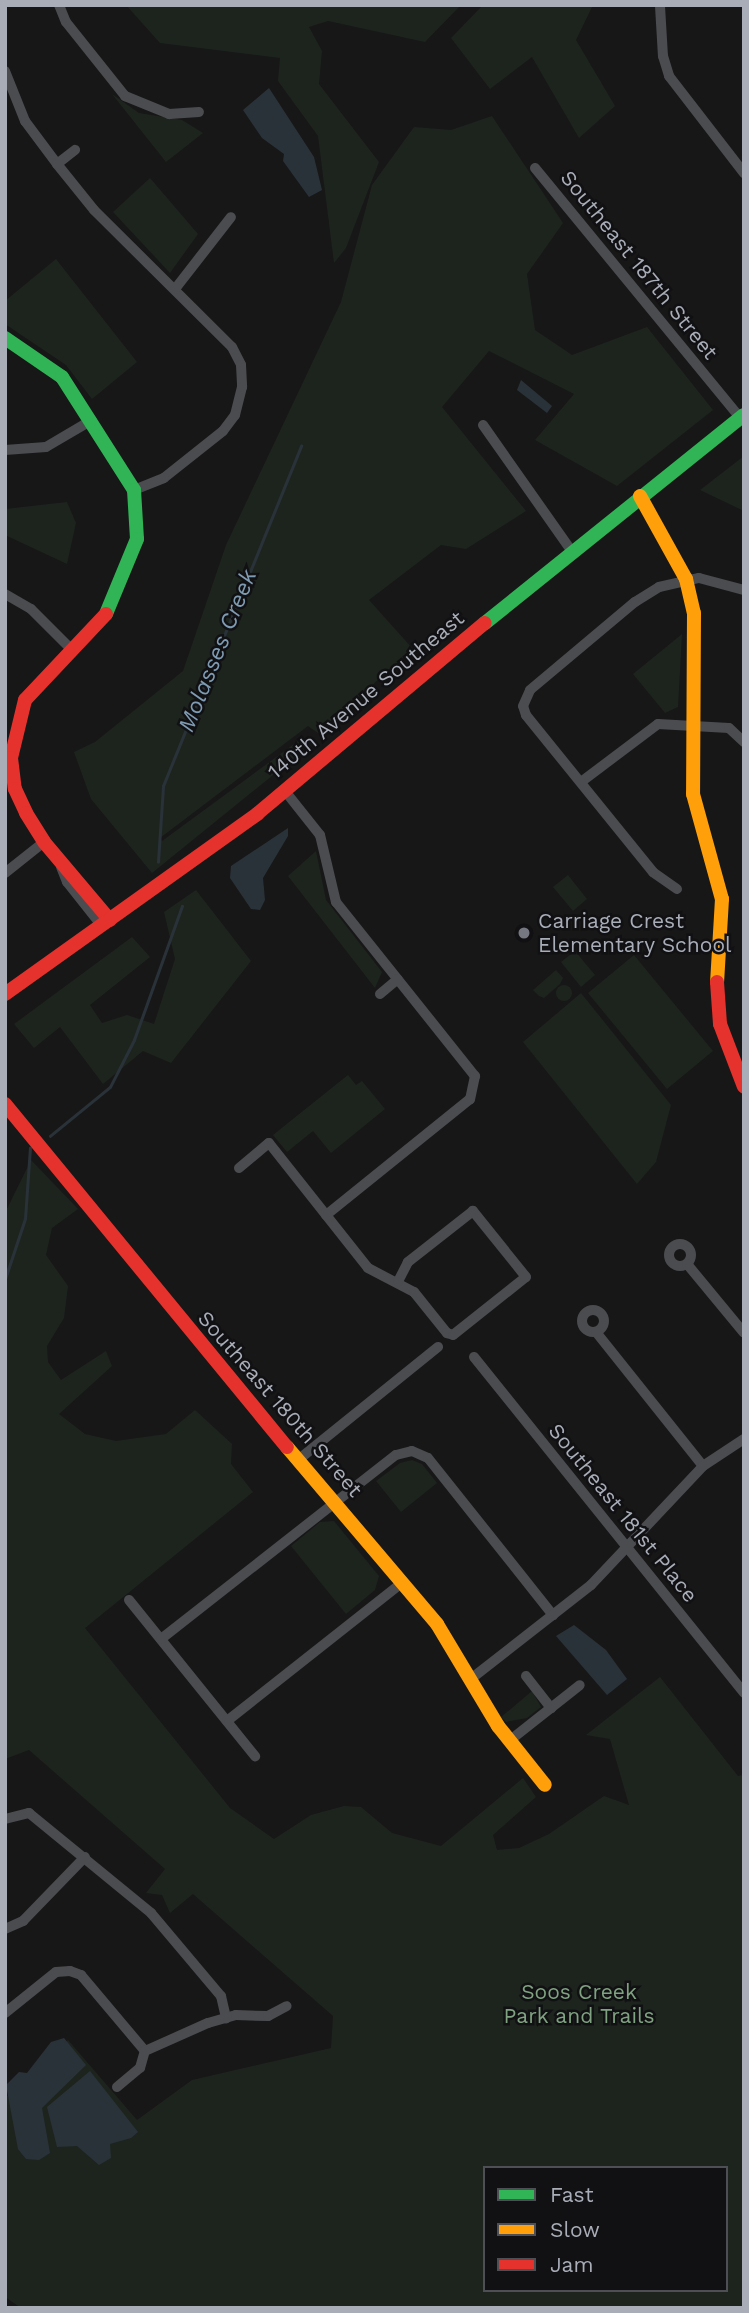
<!DOCTYPE html>
<style>
body{margin:0}
#map{position:relative;width:749px;height:2313px;overflow:hidden;background:#171717;font-family:"Work Sans",sans-serif}
div>[style]{position:absolute}
.green>*{inset:0;background:#1d241e}
.round{border-radius:50%}
.water>*{inset:0;background:#2a3239}
.stream>*{height:2.5px;margin:-1.25px;padding:0 1.25px;transform-origin:1.25px;border-radius:1.25px;background:#2a3239}
.street>*{height:10px;margin:-5px;padding:0 5px;transform-origin:5px;border-radius:5px;background:#4b4c50}
.street>.ring{margin:-5px;padding:0;box-sizing:content-box;background:none;border:10px solid #4b4c50;border-radius:50%}
.fast>*{height:14px;margin:-7px;padding:0 7px;transform-origin:7px;border-radius:7px;background:#30b455}
.slow>*{height:14px;margin:-7px;padding:0 7px;transform-origin:7px;border-radius:7px;background:#ff9f0a}
.jam>*{height:14px;margin:-7px;padding:0 7px;transform-origin:7px;border-radius:7px;background:#e5322d}
.dots>*{width:19px;height:19px;translate:-50% -50%;box-sizing:border-box;border:4px solid #111113;border-radius:50%}
span{translate:-50% -50%;white-space:nowrap;text-align:center;line-height:1.15;-webkit-text-stroke:5px #111113;paint-order:stroke}
.street-label{font-size:21px;color:#a8adb8}
.poi-label{font-size:21px;color:#a8adb8}
.left{translate:0 -50%;text-align:left}
.park-label{font-size:21px;color:#7fa381}
.water-label{font-size:23px;color:#7f9bb3;font-style:italic}
.frame{position:absolute;inset:0;border:7px solid #a8adb8;pointer-events:none}
.legend{position:absolute;left:483px;top:2166px;width:245px;height:126px;box-sizing:border-box;background:#111113;border:2px solid #4d4f55;margin:0;padding:9px 12px;list-style:none;font-size:21px;color:#a8adb8}
.legend li{display:flex;align-items:center;gap:14px;height:35px}
.legend b{width:35px;border:2px solid #4d4f55}
</style>
<div id="map">
<div class="green">
<div style="clip-path:polygon(126px 5px,461px 5px,425px 42px,328px 21px,309px 27px,322px 51px,319px 84px,379px 162px,346px 248px,334px 263px,318px 136px,278px 81px,280px 58px,160px 43px)"></div>
<div style="clip-path:polygon(483px 5px,593px 5px,576px 40px,615px 106px,579px 138px,532px 57px,490px 89px,451px 38px)"></div>
<div style="clip-path:polygon(112px 94px,139px 113px,182px 120px,203px 133px,166px 162px)"></div>
<div style="clip-path:polygon(492px 116px,563px 223px,527px 274px,535px 330px,572px 355px,647px 327px,713px 410px,617px 486px,535px 440px,574px 394px,489px 351px,442px 407px,526px 511px,466px 549px,441px 545px,369px 600px,413px 649px,318px 733px,308px 726px,160px 838px,162px 841px,298px 741px,304px 750px,152px 873px,91px 799px,74px 752px,95px 742px,183px 671px,226px 545px,341px 302px,372px 185px,414px 127px,451px 130px)"></div>
<div style="clip-path:polygon(150px 178px,198px 234px,170px 273px,113px 212px)"></div>
<div style="clip-path:polygon(56px 259px,137px 362px,92px 399px,66px 365px,5px 324px,5px 301px)"></div>
<div style="clip-path:polygon(744px 456px,744px 511px,700px 490px)"></div>
<div style="clip-path:polygon(67px 502px,76px 523px,67px 564px,5px 535px,5px 509px)"></div>
<div style="clip-path:polygon(682px 634px,678px 707px,665px 713px,633px 674px)"></div>
<div style="clip-path:polygon(316px 851px,326px 900px,382px 972px,375px 988px,288px 876px)"></div>
<div style="clip-path:polygon(568px 875px,587px 899px,573px 911px,553px 887px)"></div>
<div style="clip-path:polygon(196px 890px,251px 961px,171px 1063px,143px 1051px,103px 1084px,60px 1027px,34px 1048px,14px 1024px,132px 937px,150px 957px,90px 1005px,102px 1023px,127px 1015px,154px 1024px,175px 959px,164px 912px)"></div>
<div style="clip-path:polygon(575px 951px,595px 975px,581px 987px,561px 962px)"></div>
<div style="clip-path:polygon(634px 955px,713px 1051px,667px 1089px,588px 993px)"></div>
<div style="clip-path:polygon(556px 970px,563px 978px,560px 984px,544px 998px,539px 996px,533px 990px)"></div>
<div class="round" style="left:556px;top:985px;width:16px;height:16px"></div>
<div style="clip-path:polygon(581px 993px,671px 1105px,656px 1162px,637px 1184px,523px 1042px)"></div>
<div style="clip-path:polygon(348px 1075px,356px 1085px,362px 1081px,385px 1109px,331px 1153px,313px 1131px,287px 1152px,273px 1135px)"></div>
<div style="clip-path:polygon(evenodd,31px 1160px,78px 1209px,52px 1228px,46px 1255px,68px 1286px,64px 1318px,47px 1346px,48px 1362px,61px 1380px,106px 1351px,112px 1366px,59px 1414px,85px 1434px,116px 1441px,166px 1434px,195px 1410px,232px 1444px,231px 1464px,253px 1492px,85px 1628px,230px 1808px,274px 1839px,311px 1815px,344px 1806px,361px 1807px,392px 1833px,441px 1846px,523px 1778px,536px 1797px,493px 1835px,497px 1850px,519px 1848px,549px 1834px,604px 1796px,629px 1805px,610px 1739px,586px 1735px,660px 1677px,738px 1776px,744px 1775px,744px 2308px,21px 2308px,5px 2297px,5px 2098px,68px 2040px,137px 2120px,192px 2080px,331px 2048px,333px 2016px,193px 1894px,170px 1913px,162px 1895px,146px 1893px,165px 1869px,29px 1750px,5px 1759px,5px 1213px,31px 1160px,485px 2168px,726px 2168px,726px 2290px,485px 2290px,485px 2168px)"></div>
<div style="clip-path:polygon(412px 1460px,422px 1464px,437px 1483px,401px 1512px,376px 1481px,400px 1463px)"></div>
<div style="clip-path:polygon(334px 1521px,379px 1576px,375px 1590px,346px 1614px,291px 1546px,320px 1522px)"></div>
<div style="clip-path:polygon(532px 1691px,541px 1707px,527px 1718px,506px 1722px,501px 1717px)"></div>
</div>
<div class="water">
<div style="clip-path:polygon(269px 88px,314px 157px,322px 190px,309px 197px,283px 161px,284px 154px,262px 138px,243px 110px)"></div>
<div style="clip-path:polygon(521px 380px,552px 406px,547px 413px,517px 390px)"></div>
<div style="clip-path:polygon(288px 828px,288px 836px,263px 878px,265px 900px,260px 910px,251px 909px,230px 878px,231px 866px)"></div>
<div style="clip-path:polygon(574px 1625px,606px 1650px,627px 1679px,607px 1695px,556px 1636px)"></div>
<div style="clip-path:polygon(64px 2038px,86px 2065px,42px 2108px,50px 2153px,39px 2160px,26px 2159px,18px 2149px,6px 2085px,19px 2072px,27px 2073px,51px 2042px)"></div>
<div style="clip-path:polygon(90px 2071px,138px 2132px,131px 2138px,110px 2144px,111px 2158px,99px 2165px,77px 2146px,57px 2147px,47px 2107px)"></div>
</div>
<div class="stream">
<div style="left:158px;top:862px;width:76px;rotate:-86.2deg"></div>
<div style="left:163px;top:786px;width:367px;rotate:-67.9deg"></div>
<div style="left:50px;top:1136px;width:77px;rotate:-39.2deg"></div>
<div style="left:110px;top:1087px;width:53px;rotate:-62.9deg"></div>
<div style="left:134px;top:1040px;width:142px;rotate:-70.3deg"></div>
<div style="left:5px;top:1279px;width:63px;rotate:-71.6deg"></div>
<div style="left:25px;top:1219px;width:71px;rotate:-86deg"></div>
</div>
<div class="street">
<div style="left:59px;top:5px;width:18px;rotate:68deg"></div>
<div style="left:66px;top:22px;width:95px;rotate:51.4deg"></div>
<div style="left:125px;top:96px;width:48px;rotate:22.2deg"></div>
<div style="left:169px;top:114px;width:30px;rotate:-4deg"></div>
<div style="left:660px;top:6px;width:50px;rotate:86.6deg"></div>
<div style="left:663px;top:56px;width:21px;rotate:73deg"></div>
<div style="left:669px;top:76px;width:123px;rotate:52.3deg"></div>
<div style="left:5px;top:71px;width:54px;rotate:68.2deg"></div>
<div style="left:25px;top:121px;width:54px;rotate:53.3deg"></div>
<div style="left:57px;top:164px;width:59px;rotate:51.2deg"></div>
<div style="left:94px;top:210px;width:194px;rotate:44.8deg"></div>
<div style="left:232px;top:347px;width:20px;rotate:63deg"></div>
<div style="left:241px;top:365px;width:22px;rotate:87deg"></div>
<div style="left:242px;top:387px;width:29px;rotate:104deg"></div>
<div style="left:235px;top:415px;width:20px;rotate:127deg"></div>
<div style="left:223px;top:431px;width:75px;rotate:141.5deg"></div>
<div style="left:164px;top:478px;width:32px;rotate:158deg"></div>
<div style="left:57px;top:164px;width:23px;rotate:-38deg"></div>
<div style="left:535px;top:168px;width:323px;rotate:50.6deg"></div>
<div style="left:175px;top:289px;width:91px;rotate:-52.1deg"></div>
<div style="left:483px;top:425px;width:153px;rotate:54.9deg"></div>
<div style="left:5px;top:450px;width:41px;rotate:-4.2deg"></div>
<div style="left:46px;top:447px;width:53px;rotate:-30.4deg"></div>
<div style="left:5px;top:594px;width:30px;rotate:30deg"></div>
<div style="left:31px;top:609px;width:58px;rotate:45deg"></div>
<div style="left:581px;top:782px;width:96px;rotate:-37deg"></div>
<div style="left:658px;top:724px;width:71px;rotate:3.2deg"></div>
<div style="left:729px;top:728px;width:21px;rotate:43deg"></div>
<div style="left:285px;top:791px;width:56px;rotate:51.5deg"></div>
<div style="left:320px;top:835px;width:69px;rotate:76.6deg"></div>
<div style="left:336px;top:902px;width:223px;rotate:51.4deg"></div>
<div style="left:475px;top:1076px;width:24px;rotate:102deg"></div>
<div style="left:470px;top:1099px;width:185px;rotate:141.1deg"></div>
<div style="left:61px;top:867px;width:16px;rotate:68deg"></div>
<div style="left:67px;top:882px;width:56px;rotate:51.5deg"></div>
<div style="left:5px;top:873px;width:50px;rotate:-38.5deg"></div>
<div style="left:677px;top:889px;width:29px;rotate:-145deg"></div>
<div style="left:653px;top:872px;width:202px;rotate:-129deg"></div>
<div style="left:526px;top:715px;width:9px;rotate:-108deg"></div>
<div style="left:523px;top:706px;width:17px;rotate:-66deg"></div>
<div style="left:530px;top:690px;width:137px;rotate:-40deg"></div>
<div style="left:635px;top:602px;width:28px;rotate:-32deg"></div>
<div style="left:659px;top:587px;width:41px;rotate:-12.7deg"></div>
<div style="left:699px;top:578px;width:47px;rotate:14.9deg"></div>
<div style="left:380px;top:994px;width:23px;rotate:-40deg"></div>
<div style="left:239px;top:1168px;width:39px;rotate:-40deg"></div>
<div style="left:269px;top:1143px;width:159px;rotate:51.6deg"></div>
<div style="left:368px;top:1268px;width:52px;rotate:27.6deg"></div>
<div style="left:414px;top:1292px;width:53px;rotate:51.2deg"></div>
<div style="left:447px;top:1333px;width:6px;rotate:18deg"></div>
<div style="left:453px;top:1335px;width:93px;rotate:-38.5deg"></div>
<div style="left:526px;top:1277px;width:85px;rotate:-128.8deg"></div>
<div style="left:473px;top:1211px;width:83px;rotate:141.9deg"></div>
<div style="left:408px;top:1262px;width:22px;rotate:117deg"></div>
<div class="ring" style="left:669px;top:1244px;width:12px;height:12px"></div>
<div style="left:687px;top:1264px;width:89px;rotate:50.4deg"></div>
<div class="ring" style="left:582px;top:1310px;width:12px;height:12px"></div>
<div style="left:596px;top:1332px;width:171px;rotate:51.4deg"></div>
<div style="left:474px;top:1357px;width:431px;rotate:51.2deg"></div>
<div style="left:298px;top:1460px;width:180px;rotate:-38.9deg"></div>
<div style="left:129px;top:1600px;width:201px;rotate:51.1deg"></div>
<div style="left:161px;top:1639px;width:298px;rotate:-38.1deg"></div>
<div style="left:396px;top:1455px;width:16px;rotate:-14deg"></div>
<div style="left:412px;top:1451px;width:17px;rotate:24deg"></div>
<div style="left:428px;top:1458px;width:201px;rotate:51.5deg"></div>
<div style="left:526px;top:1676px;width:41px;rotate:52deg"></div>
<div style="left:472px;top:1678px;width:151px;rotate:-38deg"></div>
<div style="left:591px;top:1585px;width:163px;rotate:-46.7deg"></div>
<div style="left:703px;top:1466px;width:49px;rotate:-33.4deg"></div>
<div style="left:227px;top:1721px;width:224px;rotate:-38.3deg"></div>
<div style="left:509px;top:1741px;width:90px;rotate:-38.3deg"></div>
<div style="left:5px;top:1819px;width:25px;rotate:-14deg"></div>
<div style="left:29px;top:1813px;width:158px;rotate:39.3deg"></div>
<div style="left:151px;top:1913px;width:109px;rotate:49.9deg"></div>
<div style="left:221px;top:1996px;width:23px;rotate:77deg"></div>
<div style="left:5px;top:1929px;width:20px;rotate:-24deg"></div>
<div style="left:23px;top:1921px;width:89px;rotate:-45.9deg"></div>
<div style="left:5px;top:2013px;width:65px;rotate:-38.8deg"></div>
<div style="left:56px;top:1972px;width:14px;rotate:-4deg"></div>
<div style="left:70px;top:1971px;width:12px;rotate:20deg"></div>
<div style="left:81px;top:1975px;width:99px;rotate:49.9deg"></div>
<div style="left:145px;top:2051px;width:69px;rotate:-24deg"></div>
<div style="left:208px;top:2023px;width:29px;rotate:-16deg"></div>
<div style="left:236px;top:2015px;width:32px;rotate:2deg"></div>
<div style="left:268px;top:2016px;width:21px;rotate:-28deg"></div>
<div style="left:117px;top:2087px;width:30px;rotate:-40deg"></div>
<div style="left:140px;top:2068px;width:18px;rotate:-74deg"></div>
</div>
<div class="fast">
<div style="left:5px;top:338px;width:69px;rotate:34.4deg"></div>
<div style="left:62px;top:377px;width:134px;rotate:57.5deg"></div>
<div style="left:134px;top:490px;width:49px;rotate:86.5deg"></div>
<div style="left:137px;top:539px;width:81px;rotate:112.5deg"></div>
<div style="left:485px;top:623px;width:332px;rotate:-38.8deg"></div>
</div>
<div class="slow">
<div style="left:640px;top:496px;width:95px;rotate:61deg"></div>
<div style="left:686px;top:579px;width:35px;rotate:77deg"></div>
<div style="left:694px;top:613px;width:181px;rotate:90.3deg"></div>
<div style="left:693px;top:794px;width:109px;rotate:74.6deg"></div>
<div style="left:722px;top:899px;width:83px;rotate:93.4deg"></div>
<div style="left:287px;top:1447px;width:232px;rotate:49.7deg"></div>
<div style="left:437px;top:1624px;width:119px;rotate:59.1deg"></div>
<div style="left:498px;top:1726px;width:75px;rotate:51.5deg"></div>
</div>
<div class="jam">
<div style="left:106px;top:614px;width:118px;rotate:133.3deg"></div>
<div style="left:25px;top:700px;width:60px;rotate:103.6deg"></div>
<div style="left:11px;top:758px;width:31px;rotate:83deg"></div>
<div style="left:15px;top:789px;width:26px;rotate:65deg"></div>
<div style="left:26px;top:813px;width:34px;rotate:58deg"></div>
<div style="left:44px;top:842px;width:102px;rotate:49.8deg"></div>
<div style="left:717px;top:982px;width:42px;rotate:85.9deg"></div>
<div style="left:720px;top:1024px;width:67px;rotate:69.1deg"></div>
<div style="left:5px;top:994px;width:310px;rotate:-35.5deg"></div>
<div style="left:257px;top:814px;width:297px;rotate:-40deg"></div>
<div style="left:5px;top:1104px;width:444px;rotate:50.6deg"></div>
</div>
<div class="dots">
<div style="left:524px;top:933px;background:#757880"></div>
</div>
<div class="street-label">
<span style="left:639px;top:265px;rotate:51deg">Southeast 187th Street</span>
<span style="left:366px;top:695px;rotate:-40deg">140th Avenue Southeast</span>
<span style="left:280px;top:1404px;rotate:49deg">Southeast 180th Street</span>
<span style="left:623px;top:1513px;rotate:51deg">Southeast 181st Place</span>
</div>
<div class="poi-label">
<span class="left" style="left:538px;top:933px">Carriage Crest<br>Elementary School</span>
</div>
<div class="park-label">
<span style="left:579px;top:2004px">Soos Creek<br>Park and Trails</span>
</div>
<div class="water-label">
<span style="left:218px;top:651px;rotate:-68deg">Molasses Creek</span>
</div>
<div class="frame"></div>
<ul class="legend">
<li><b style="height:9px;background:#30b455"></b>Fast</li>
<li><b style="height:9px;background:#ff9f0a"></b>Slow</li>
<li><b style="height:9px;background:#e5322d"></b>Jam</li>
</ul>
</div>
